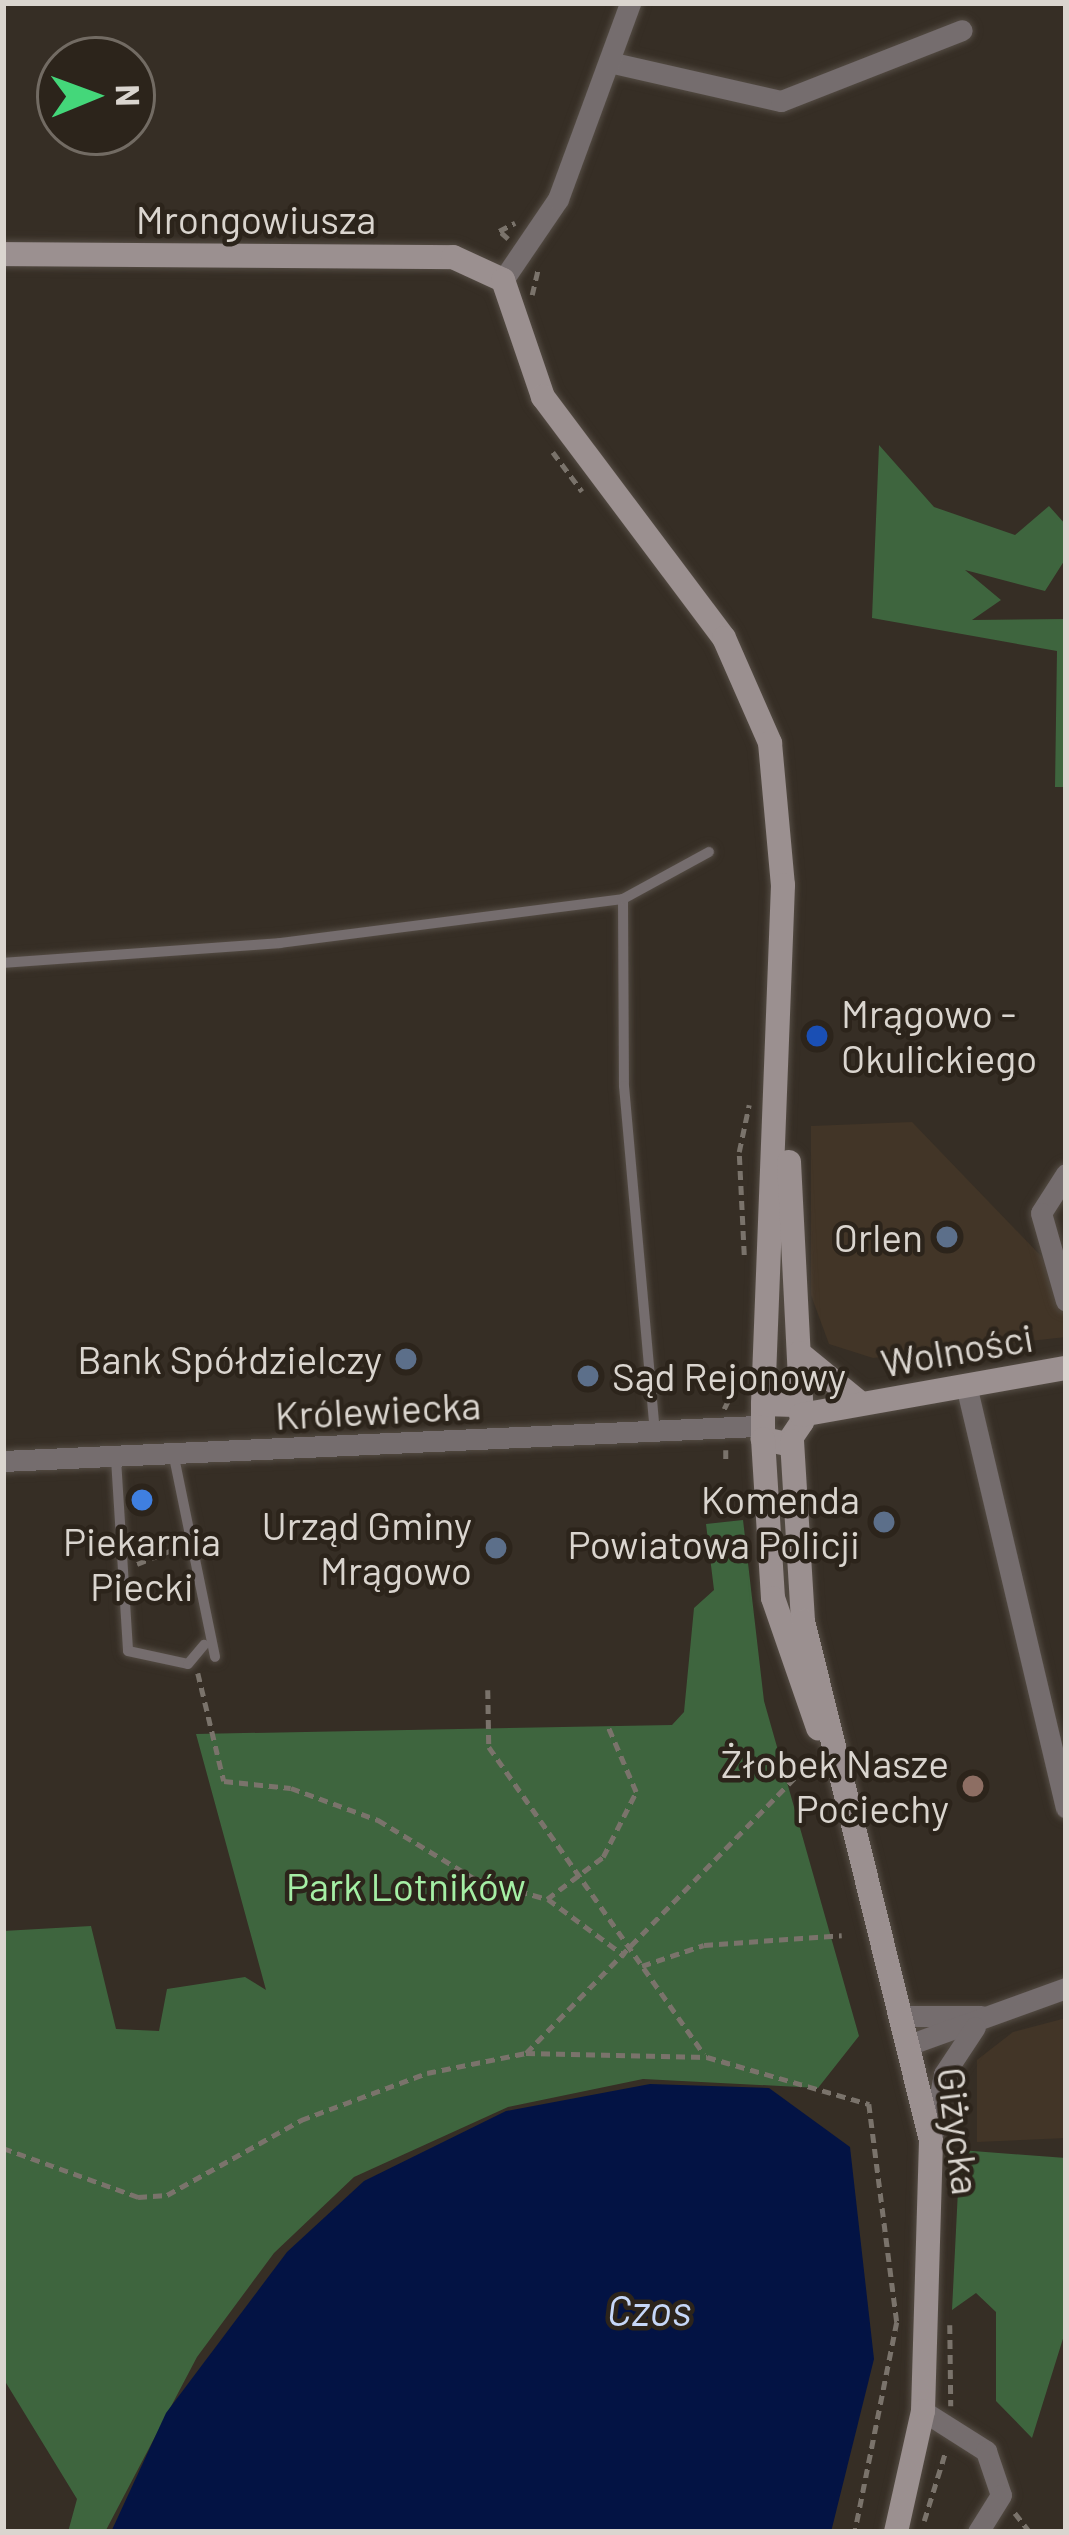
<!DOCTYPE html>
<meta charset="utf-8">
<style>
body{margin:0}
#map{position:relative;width:1069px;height:2535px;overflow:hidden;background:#362e25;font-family:Barlow,sans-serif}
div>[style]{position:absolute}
.built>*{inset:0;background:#423527}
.green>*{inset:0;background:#3e653e}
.water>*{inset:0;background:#031344}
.path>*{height:4.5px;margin-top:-2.25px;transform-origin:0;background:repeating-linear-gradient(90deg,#7a736b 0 9px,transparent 0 15px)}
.roads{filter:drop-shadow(0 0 3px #544c44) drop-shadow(0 0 3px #544c44)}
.lane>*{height:10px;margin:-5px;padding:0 5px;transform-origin:5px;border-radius:5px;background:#756d6e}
.street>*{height:21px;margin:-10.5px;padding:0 10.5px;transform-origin:10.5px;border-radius:10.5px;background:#756d6e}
.secondary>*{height:24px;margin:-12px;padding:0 12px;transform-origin:12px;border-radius:12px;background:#9b9090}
.dots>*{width:33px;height:33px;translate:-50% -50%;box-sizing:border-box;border:6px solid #2c241b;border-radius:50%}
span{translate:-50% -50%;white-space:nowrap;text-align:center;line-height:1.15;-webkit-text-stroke:9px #2c241b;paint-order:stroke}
.street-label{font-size:39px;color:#dad5cf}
.poi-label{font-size:39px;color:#dad5cf}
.left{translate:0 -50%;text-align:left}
.right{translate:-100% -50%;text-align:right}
.park-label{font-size:39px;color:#a5efa5}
.water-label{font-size:42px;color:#c6d7f8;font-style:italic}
.frame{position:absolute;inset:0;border:6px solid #dad5cf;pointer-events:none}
.north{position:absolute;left:36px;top:36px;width:120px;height:120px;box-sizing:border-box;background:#2c241b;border:3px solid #726b63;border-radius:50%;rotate:89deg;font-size:33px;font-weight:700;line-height:48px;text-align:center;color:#dad5cf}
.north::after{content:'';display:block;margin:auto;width:42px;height:54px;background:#44d77a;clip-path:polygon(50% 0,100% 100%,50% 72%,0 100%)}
</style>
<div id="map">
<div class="built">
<div style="clip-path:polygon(912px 1122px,1066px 1282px,1066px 1337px,873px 1358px,829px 1344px,811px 1295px,811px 1126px)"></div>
<div style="clip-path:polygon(1066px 2018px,1066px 2138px,977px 2142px,977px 2060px,1013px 2032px)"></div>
</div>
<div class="green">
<div style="clip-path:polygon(879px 445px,934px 507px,1015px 535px,1049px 506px,1066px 525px,1066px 558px,1045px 591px,965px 570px,1001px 600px,972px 620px,1066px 619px,1066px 787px,1055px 787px,1057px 651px,872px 618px)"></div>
<div style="clip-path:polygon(743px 1520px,764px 1701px,859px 2036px,818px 2088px,643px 2079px,508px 2107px,354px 2177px,274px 2253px,197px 2357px,105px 2532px,68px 2532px,77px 2499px,3px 2378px,3px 1931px,91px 1926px,116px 2029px,159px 2031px,167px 1989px,245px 1977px,266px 1990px,196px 1734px,672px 1725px,684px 1712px,694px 1608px,714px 1590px,706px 1524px)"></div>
<div style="clip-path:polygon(960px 2150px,1066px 2158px,1066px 2329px,1032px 2438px,996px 2401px,996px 2312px,976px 2293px,952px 2310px)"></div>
</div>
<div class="water">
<div style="clip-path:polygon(650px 2084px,769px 2088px,850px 2147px,874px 2359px,831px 2532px,111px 2532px,166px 2413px,287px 2252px,364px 2181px,506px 2111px)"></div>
</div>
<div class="path">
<div style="left:508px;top:239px;width:12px;rotate:-138deg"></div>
<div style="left:499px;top:231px;width:18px;rotate:-27deg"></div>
<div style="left:532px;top:295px;width:28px;rotate:-77deg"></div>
<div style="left:553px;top:452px;width:49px;rotate:53.4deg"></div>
<div style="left:744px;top:1255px;width:103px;rotate:-92.8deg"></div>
<div style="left:739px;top:1152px;width:48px;rotate:-78deg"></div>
<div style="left:724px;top:1409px;width:41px;rotate:-64.1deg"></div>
<div style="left:726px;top:1450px;width:14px;rotate:90deg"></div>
<div style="left:137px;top:1564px;width:43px;rotate:-21.8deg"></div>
<div style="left:198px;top:1673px;width:111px;rotate:76.5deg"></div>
<div style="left:224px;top:1781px;width:67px;rotate:6deg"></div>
<div style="left:291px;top:1788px;width:93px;rotate:20.2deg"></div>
<div style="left:378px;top:1820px;width:114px;rotate:31.3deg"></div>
<div style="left:475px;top:1879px;width:75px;rotate:15.5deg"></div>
<div style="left:547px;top:1899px;width:70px;rotate:-36.9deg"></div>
<div style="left:603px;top:1857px;width:73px;rotate:-63.1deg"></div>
<div style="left:636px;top:1792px;width:71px;rotate:-113.3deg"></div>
<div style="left:488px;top:1690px;width:57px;rotate:89deg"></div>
<div style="left:489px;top:1747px;width:375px;rotate:55deg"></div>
<div style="left:548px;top:1899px;width:96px;rotate:36.5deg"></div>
<div style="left:642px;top:1966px;width:65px;rotate:-18.7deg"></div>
<div style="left:704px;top:1945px;width:138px;rotate:-4.1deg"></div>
<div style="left:526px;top:2053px;width:390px;rotate:-45.7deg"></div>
<div style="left:3px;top:2148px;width:144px;rotate:19.9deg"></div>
<div style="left:138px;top:2197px;width:29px;rotate:-4deg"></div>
<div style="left:167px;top:2195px;width:154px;rotate:-29.2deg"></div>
<div style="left:301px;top:2120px;width:134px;rotate:-20.5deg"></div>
<div style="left:427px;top:2073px;width:101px;rotate:-11.4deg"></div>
<div style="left:526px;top:2053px;width:181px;rotate:1.3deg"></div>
<div style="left:707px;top:2057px;width:169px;rotate:16.2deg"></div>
<div style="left:869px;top:2104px;width:220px;rotate:82.7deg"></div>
<div style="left:897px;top:2322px;width:214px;rotate:101.3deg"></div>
<div style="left:950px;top:2325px;width:81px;rotate:89.3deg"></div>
<div style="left:1015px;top:2513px;width:24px;rotate:52deg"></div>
<div style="left:924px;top:2521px;width:71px;rotate:-72.8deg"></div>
</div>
<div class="roads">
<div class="lane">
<div style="left:623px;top:899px;width:187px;rotate:89.7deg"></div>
<div style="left:624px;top:1086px;width:349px;rotate:84.9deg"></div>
<div style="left:3px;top:963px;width:278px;rotate:-4.1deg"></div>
<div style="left:280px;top:943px;width:346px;rotate:-7.3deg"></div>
<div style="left:623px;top:899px;width:98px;rotate:-28.7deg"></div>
<div style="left:174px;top:1457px;width:204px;rotate:78.4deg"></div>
<div style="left:116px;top:1459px;width:192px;rotate:86.4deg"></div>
<div style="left:128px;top:1651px;width:61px;rotate:12.2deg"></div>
<div style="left:188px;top:1664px;width:25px;rotate:-50deg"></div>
</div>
<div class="street">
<div style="left:609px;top:62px;width:176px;rotate:12.8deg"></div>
<div style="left:781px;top:101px;width:194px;rotate:-21.4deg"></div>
<div style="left:503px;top:280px;width:98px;rotate:-55.8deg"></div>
<div style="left:558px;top:199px;width:209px;rotate:-69.8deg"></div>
<div style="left:1066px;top:1174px;width:46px;rotate:122.7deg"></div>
<div style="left:1041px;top:1213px;width:91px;rotate:74.1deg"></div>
<div style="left:966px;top:1385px;width:434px;rotate:76.7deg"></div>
<div style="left:3px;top:1461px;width:753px;rotate:-2.66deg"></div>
<div style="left:903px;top:2016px;width:78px"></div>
<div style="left:911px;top:2044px;width:165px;rotate:-19.9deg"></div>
<div style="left:931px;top:2141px;width:68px;rotate:-79deg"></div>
<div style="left:944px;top:2074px;width:56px;rotate:-56.6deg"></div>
<div style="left:923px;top:2411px;width:75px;rotate:32.4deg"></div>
<div style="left:986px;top:2451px;width:46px;rotate:71.2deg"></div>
<div style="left:1001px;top:2495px;width:44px;rotate:121.9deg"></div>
</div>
<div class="secondary">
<div style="left:3px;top:254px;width:450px;rotate:0.4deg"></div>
<div style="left:453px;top:257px;width:55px;rotate:24.7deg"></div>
<div style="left:503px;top:280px;width:124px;rotate:71.1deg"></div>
<div style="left:543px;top:397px;width:301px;rotate:53.1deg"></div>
<div style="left:724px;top:638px;width:115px;rotate:66.3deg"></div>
<div style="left:770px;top:743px;width:143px;rotate:84.8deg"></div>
<div style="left:783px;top:885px;width:519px;rotate:92.21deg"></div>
<div style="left:789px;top:1162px;width:260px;rotate:87.1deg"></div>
<div style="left:802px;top:1422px;width:27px;rotate:124deg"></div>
<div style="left:787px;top:1444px;width:25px;rotate:-168deg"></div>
<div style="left:763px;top:1439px;width:35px;rotate:-90deg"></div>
<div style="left:763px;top:1404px;width:32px;rotate:2deg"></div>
<div style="left:799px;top:1353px;width:79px;rotate:39.3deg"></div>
<div style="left:801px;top:1415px;width:269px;rotate:-10.1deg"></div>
<div style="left:763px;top:1439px;width:159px;rotate:86.4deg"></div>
<div style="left:773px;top:1598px;width:138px;rotate:70.9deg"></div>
<div style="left:792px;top:1441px;width:180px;rotate:86.5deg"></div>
<div style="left:803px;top:1621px;width:536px;rotate:76.17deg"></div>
<div style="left:931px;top:2141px;width:270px;rotate:91.7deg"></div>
<div style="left:923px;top:2411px;width:124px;rotate:102.6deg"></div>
</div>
</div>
<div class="dots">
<div style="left:817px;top:1036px;background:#1a4fb4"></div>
<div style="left:947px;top:1237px;background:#5c6f8a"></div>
<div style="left:406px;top:1359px;background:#5c6f8a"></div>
<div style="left:588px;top:1376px;background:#5c6f8a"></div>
<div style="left:142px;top:1500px;background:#3f7fe0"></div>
<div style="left:884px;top:1522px;background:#5c6f8a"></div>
<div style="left:496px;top:1548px;background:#5c6f8a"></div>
<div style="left:973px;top:1786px;background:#8d6e63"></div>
</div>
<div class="street-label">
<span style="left:256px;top:219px">Mrongowiusza</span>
<span style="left:957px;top:1350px;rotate:-10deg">Wolności</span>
<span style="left:378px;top:1410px;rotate:-3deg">Królewiecka</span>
<span style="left:959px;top:2131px;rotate:83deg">Giżycka</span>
</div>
<div class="poi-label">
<span class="left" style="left:841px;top:1036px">Mrągowo -<br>Okulickiego</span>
<span class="right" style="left:923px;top:1237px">Orlen</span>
<span class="right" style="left:382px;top:1359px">Bank Spółdzielczy</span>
<span class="left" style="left:612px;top:1376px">Sąd Rejonowy</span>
<span class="right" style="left:860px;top:1522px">Komenda<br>Powiatowa Policji</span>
<span class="right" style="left:472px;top:1548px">Urząd Gminy<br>Mrągowo</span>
<span style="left:142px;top:1564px">Piekarnia<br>Piecki</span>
<span class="right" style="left:949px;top:1786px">Żłobek Nasze<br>Pociechy</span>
</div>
<div class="park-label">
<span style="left:406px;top:1886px">Park Lotników</span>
</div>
<div class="water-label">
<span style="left:649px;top:2309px">Czos</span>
</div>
<div class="frame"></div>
<div class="north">N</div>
</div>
